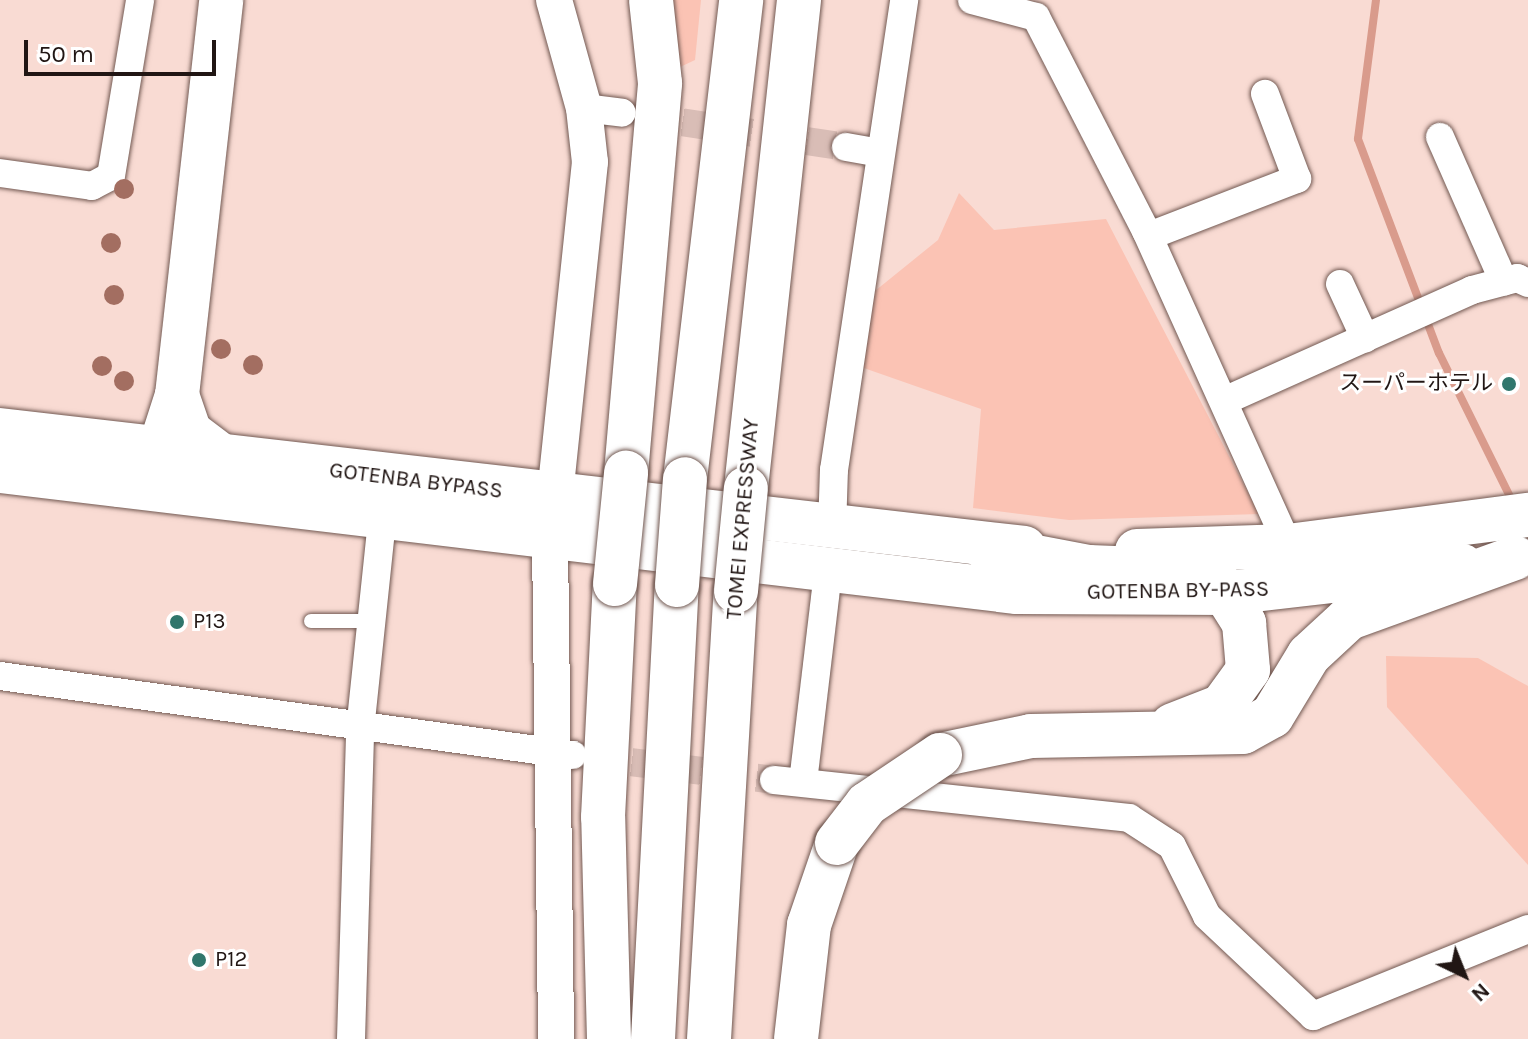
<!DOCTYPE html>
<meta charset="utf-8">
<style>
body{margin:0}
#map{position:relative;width:1528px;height:1039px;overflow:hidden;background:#f9dbd3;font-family:Karla,"Noto Sans JP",sans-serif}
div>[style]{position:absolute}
.green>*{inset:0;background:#fbc3b4}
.stream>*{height:8px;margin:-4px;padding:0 4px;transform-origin:4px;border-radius:4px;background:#d99b8c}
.minor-tunnel>*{height:28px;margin-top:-14px;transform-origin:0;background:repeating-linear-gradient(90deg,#d9bdb6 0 28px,transparent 0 42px)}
.roads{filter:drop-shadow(0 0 2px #725952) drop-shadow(0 0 2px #725952)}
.service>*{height:14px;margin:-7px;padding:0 7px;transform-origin:7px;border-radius:7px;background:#fff}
.minor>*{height:28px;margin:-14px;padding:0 14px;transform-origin:14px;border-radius:14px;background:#fff}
.tertiary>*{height:36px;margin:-18px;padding:0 18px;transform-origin:18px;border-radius:18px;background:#fff}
.trunk>*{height:44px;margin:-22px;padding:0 22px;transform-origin:22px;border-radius:22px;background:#fff}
.motorway>*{height:44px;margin:-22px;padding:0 22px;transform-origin:22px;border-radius:22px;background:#fff}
.bridges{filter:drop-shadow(0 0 2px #725952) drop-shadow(0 0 2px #725952)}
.motorway-bridge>*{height:44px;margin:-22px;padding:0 22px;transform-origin:22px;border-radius:22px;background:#fff}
.trees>*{width:20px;height:20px;margin:-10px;border-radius:50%;background:#a36e61}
.dots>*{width:22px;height:22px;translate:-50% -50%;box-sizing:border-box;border:4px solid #fff;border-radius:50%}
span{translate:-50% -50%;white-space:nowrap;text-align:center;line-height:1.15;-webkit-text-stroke:6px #fff;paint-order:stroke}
.poi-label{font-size:22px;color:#211614}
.right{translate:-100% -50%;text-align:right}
.left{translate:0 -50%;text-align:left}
.street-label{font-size:22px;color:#211614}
.north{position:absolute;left:1424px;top:935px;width:80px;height:80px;-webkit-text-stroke:6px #fff;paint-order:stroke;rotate:137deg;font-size:22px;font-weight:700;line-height:32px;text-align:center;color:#211614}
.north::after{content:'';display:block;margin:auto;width:28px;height:36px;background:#211614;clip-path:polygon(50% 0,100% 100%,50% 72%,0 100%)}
.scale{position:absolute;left:24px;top:40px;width:192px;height:36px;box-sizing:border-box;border:4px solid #211614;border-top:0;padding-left:10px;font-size:24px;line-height:28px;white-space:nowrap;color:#211614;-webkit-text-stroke:6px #fff;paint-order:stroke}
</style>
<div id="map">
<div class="green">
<div style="clip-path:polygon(668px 0,701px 0,695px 60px,678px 68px)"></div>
<div style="clip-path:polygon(959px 193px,994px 230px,1106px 219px,1259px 514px,1069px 520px,973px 508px,981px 409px,861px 367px,870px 295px,938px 240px)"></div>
<div style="clip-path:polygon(1386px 656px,1478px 658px,1528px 686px,1528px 865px,1387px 707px)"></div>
</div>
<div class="stream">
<div style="left:1376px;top:0;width:140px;rotate:97.4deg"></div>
<div style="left:1358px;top:139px;width:229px;rotate:69.3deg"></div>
<div style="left:1439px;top:353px;width:169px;rotate:63.7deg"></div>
</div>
<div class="minor-tunnel">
<div style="left:641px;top:116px;width:207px;rotate:8.6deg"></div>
<div style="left:590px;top:757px;width:185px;rotate:7.1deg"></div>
</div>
<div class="roads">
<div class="service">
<div style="left:311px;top:621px;width:60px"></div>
</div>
<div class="minor">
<div style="left:972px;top:0;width:66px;rotate:14.9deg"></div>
<div style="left:1036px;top:17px;width:241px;rotate:62.8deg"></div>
<div style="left:1146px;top:231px;width:346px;rotate:65.7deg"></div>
<div style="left:584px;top:108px;width:38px;rotate:7deg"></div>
<div style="left:1440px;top:137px;width:158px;rotate:66.2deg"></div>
<div style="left:846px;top:147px;width:35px;rotate:10deg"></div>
<div style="left:0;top:173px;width:93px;rotate:8deg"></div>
<div style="left:92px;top:186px;width:21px;rotate:-28deg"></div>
<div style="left:111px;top:176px;width:178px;rotate:-80.6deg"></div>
<div style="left:1149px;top:236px;width:159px;rotate:-21.1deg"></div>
<div style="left:1297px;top:179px;width:91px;rotate:-110.6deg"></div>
<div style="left:1340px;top:284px;width:60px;rotate:65.2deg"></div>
<div style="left:1224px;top:401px;width:272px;rotate:-24.1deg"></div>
<div style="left:1472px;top:290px;width:47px;rotate:-14.9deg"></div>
<div style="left:1517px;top:278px;width:12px;rotate:24deg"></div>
<div style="left:832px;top:529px;width:59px;rotate:-88.1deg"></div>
<div style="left:834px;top:470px;width:475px;rotate:-81.5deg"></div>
<div style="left:0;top:676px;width:578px;rotate:7.85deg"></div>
<div style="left:774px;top:780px;width:357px;rotate:6.1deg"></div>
<div style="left:1129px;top:818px;width:51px;rotate:33.1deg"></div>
<div style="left:1172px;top:846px;width:78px;rotate:63.4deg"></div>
<div style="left:1207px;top:916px;width:146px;rotate:43.3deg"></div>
<div style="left:803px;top:782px;width:212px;rotate:-83.2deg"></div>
<div style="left:1313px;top:1016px;width:232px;rotate:-22deg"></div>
<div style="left:351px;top:1039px;width:309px;rotate:-88.3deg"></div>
<div style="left:360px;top:730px;width:210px;rotate:-84deg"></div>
</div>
<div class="tertiary">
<div style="left:554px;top:0;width:112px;rotate:74.5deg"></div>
<div style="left:584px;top:108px;width:54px;rotate:83.7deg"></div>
<div style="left:590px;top:162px;width:380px;rotate:96deg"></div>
<div style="left:550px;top:540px;width:499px;rotate:89.3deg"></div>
</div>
<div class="trunk">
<div style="left:0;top:430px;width:1031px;rotate:6.57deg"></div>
<div style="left:0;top:471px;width:1024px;rotate:6.79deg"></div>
<div style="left:1017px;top:592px;width:211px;rotate:0.3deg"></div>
<div style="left:1228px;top:593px;width:236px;rotate:-6.6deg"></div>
<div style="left:1137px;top:551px;width:151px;rotate:-1.9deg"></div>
<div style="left:1288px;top:546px;width:242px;rotate:-7.4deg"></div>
</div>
<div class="motorway">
<div style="left:177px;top:395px;width:39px;rotate:71deg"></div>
<div style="left:190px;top:432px;width:41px;rotate:37.1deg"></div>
<div style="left:626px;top:473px;width:391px;rotate:-85deg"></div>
<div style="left:660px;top:83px;width:83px;rotate:-96.2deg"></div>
<div style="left:685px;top:479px;width:482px;rotate:-83.3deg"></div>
<div style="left:120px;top:485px;width:54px;rotate:-42.8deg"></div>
<div style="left:160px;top:448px;width:56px;rotate:-72.2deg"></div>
<div style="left:177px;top:395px;width:397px;rotate:-83.6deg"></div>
<div style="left:746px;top:488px;width:491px;rotate:-83.8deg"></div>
<div style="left:984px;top:547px;width:107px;rotate:10.8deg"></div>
<div style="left:1089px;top:567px;width:102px;rotate:2.2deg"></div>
<div style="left:1191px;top:571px;width:29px;rotate:22deg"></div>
<div style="left:1218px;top:582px;width:49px;rotate:57.6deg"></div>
<div style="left:1244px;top:623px;width:47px;rotate:85.1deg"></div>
<div style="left:1248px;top:670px;width:44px;rotate:125.8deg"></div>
<div style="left:1222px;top:706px;width:53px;rotate:158.8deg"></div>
<div style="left:940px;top:755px;width:93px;rotate:-11.8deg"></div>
<div style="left:1031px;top:736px;width:212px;rotate:-1.1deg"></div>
<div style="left:1243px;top:732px;width:33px;rotate:-29deg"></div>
<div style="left:1272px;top:716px;width:71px;rotate:-58.8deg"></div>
<div style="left:1309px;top:655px;width:54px;rotate:-42.8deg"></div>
<div style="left:1349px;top:618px;width:177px;rotate:-19.9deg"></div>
<div style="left:609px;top:1039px;width:222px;rotate:-91.5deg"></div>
<div style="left:603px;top:817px;width:233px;rotate:-87.1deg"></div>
<div style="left:653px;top:1039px;width:455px;rotate:-87deg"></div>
<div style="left:709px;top:1039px;width:449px;rotate:-86.6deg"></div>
<div style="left:796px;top:1039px;width:115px;rotate:-83.5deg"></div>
<div style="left:809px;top:925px;width:87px;rotate:-71.1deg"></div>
</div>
</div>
<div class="bridges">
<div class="motorway-bridge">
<div style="left:615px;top:584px;width:112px;rotate:-84.3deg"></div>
<div style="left:677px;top:585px;width:106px;rotate:-85.7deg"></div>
<div style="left:736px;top:591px;width:103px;rotate:-84.5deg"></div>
<div style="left:837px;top:843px;width:49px;rotate:-52.4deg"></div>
<div style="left:867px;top:804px;width:88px;rotate:-33.9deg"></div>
</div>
</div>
<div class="trees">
<div style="left:124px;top:189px"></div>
<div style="left:111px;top:243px"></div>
<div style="left:114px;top:295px"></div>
<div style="left:221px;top:349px"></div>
<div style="left:253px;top:365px"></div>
<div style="left:102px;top:366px"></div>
<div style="left:124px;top:381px"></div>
</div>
<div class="dots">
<div style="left:1509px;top:384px;background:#30766c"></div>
<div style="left:177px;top:622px;background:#30766c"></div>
<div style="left:199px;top:960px;background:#30766c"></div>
</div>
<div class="poi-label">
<span class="right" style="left:1493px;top:384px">スーパーホテル</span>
<span class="left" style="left:193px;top:622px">P13</span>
<span class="left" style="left:215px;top:960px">P12</span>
</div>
<div class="street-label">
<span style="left:416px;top:481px;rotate:7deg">GOTENBA BYPASS</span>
<span style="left:743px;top:519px;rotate:-85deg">TOMEI EXPRESSWAY</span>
<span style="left:1178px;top:591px;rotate:-1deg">GOTENBA BY-PASS</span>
</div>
<div class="north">N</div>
<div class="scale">50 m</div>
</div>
